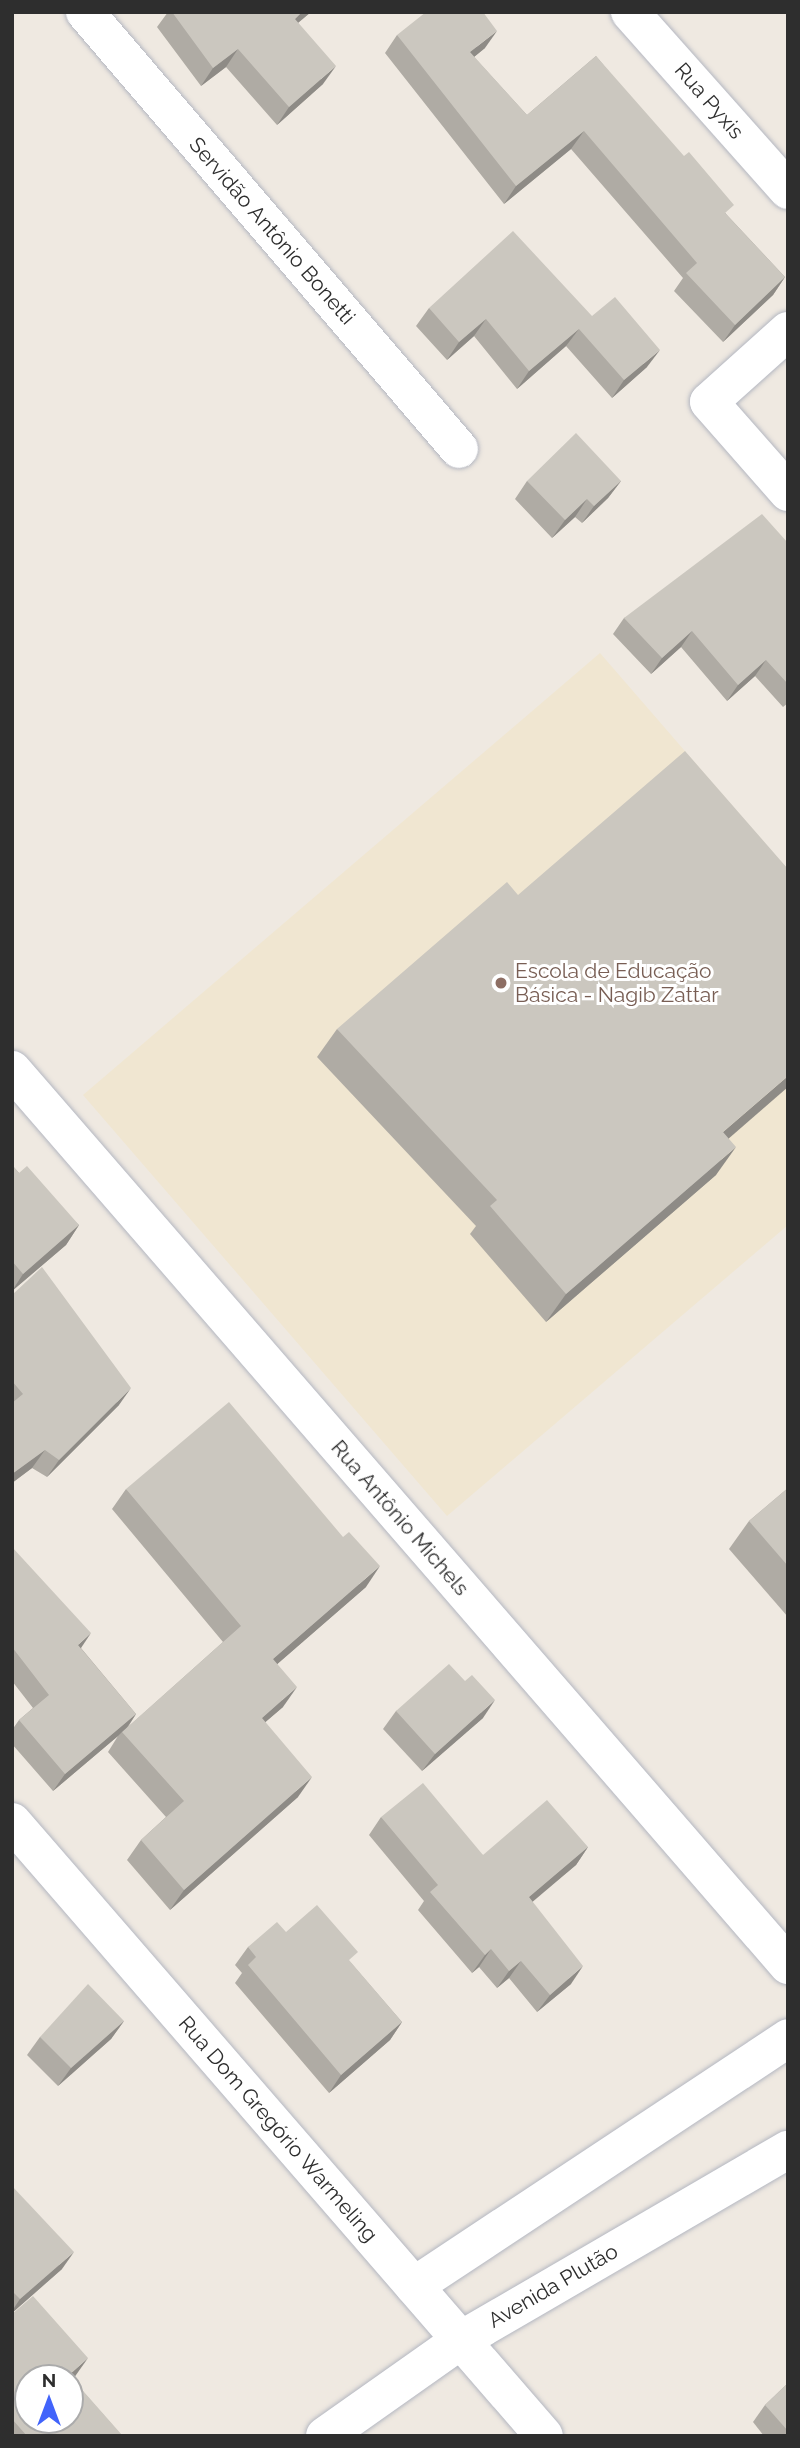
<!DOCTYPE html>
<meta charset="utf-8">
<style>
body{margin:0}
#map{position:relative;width:800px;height:2448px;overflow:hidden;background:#efe9e1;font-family:Raleway,sans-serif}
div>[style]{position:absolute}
.education>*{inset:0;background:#f0e6d1}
.roads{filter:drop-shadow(0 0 2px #b4b7c1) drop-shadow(0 0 2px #b4b7c1)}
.minor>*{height:38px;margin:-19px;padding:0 19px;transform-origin:19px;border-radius:19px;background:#fff}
.wall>*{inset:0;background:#afaba4}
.shaded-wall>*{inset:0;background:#8e8b86}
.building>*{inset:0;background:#cbc7bf}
.dots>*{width:19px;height:19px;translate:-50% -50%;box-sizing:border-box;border:4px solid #fff;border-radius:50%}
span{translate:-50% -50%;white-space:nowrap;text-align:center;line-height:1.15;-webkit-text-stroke:6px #fff;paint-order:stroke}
.street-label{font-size:21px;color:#2e2e2e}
.education-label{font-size:21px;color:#785e54}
.left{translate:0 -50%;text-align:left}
.frame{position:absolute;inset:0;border:14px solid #2e2e2e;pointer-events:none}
.north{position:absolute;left:14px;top:2364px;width:70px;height:70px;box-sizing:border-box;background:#fff;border:2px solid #ababab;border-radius:50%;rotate:0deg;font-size:19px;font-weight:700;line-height:28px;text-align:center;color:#2e2e2e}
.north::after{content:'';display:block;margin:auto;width:24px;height:32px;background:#4264fb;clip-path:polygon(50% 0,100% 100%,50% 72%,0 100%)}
</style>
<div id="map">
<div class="education">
<div style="clip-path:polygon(600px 653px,788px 870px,788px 1225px,447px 1516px,83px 1095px)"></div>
</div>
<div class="roads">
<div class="minor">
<div style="left:85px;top:12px;width:575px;rotate:49.44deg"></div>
<div style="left:630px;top:12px;width:238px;rotate:48.4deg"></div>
<div style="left:788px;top:331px;width:106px;rotate:138.1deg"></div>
<div style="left:709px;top:402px;width:120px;rotate:48.7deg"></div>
<div style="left:12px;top:1070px;width:1185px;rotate:49.07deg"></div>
<div style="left:12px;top:1822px;width:812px;rotate:49.09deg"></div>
<div style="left:414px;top:2286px;width:449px;rotate:-33.5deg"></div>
<div style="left:325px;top:2436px;width:166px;rotate:-35.2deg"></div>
<div style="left:461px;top:2340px;width:378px;rotate:-30.2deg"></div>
</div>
</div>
<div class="wall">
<div style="clip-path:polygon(168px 12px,311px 12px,298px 23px,323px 84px,277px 125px,226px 67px,201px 86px,157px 27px)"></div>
<div style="clip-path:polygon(397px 35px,485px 48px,474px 57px,527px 115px,596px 56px,727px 215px,785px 277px,773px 295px,723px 342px,674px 291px,683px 278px,571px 149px,504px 204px,385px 53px)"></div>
<div style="clip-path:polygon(429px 308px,592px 316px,647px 367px,612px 398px,566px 346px,517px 389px,474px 336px,447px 360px,416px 326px)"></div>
<div style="clip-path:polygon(527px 481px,621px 481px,608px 498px,582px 523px,575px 517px,552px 538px,515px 499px)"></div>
<div style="clip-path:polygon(788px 543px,788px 703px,783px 707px,755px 676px,727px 701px,681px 647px,651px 674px,613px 634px,624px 618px)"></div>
<div style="clip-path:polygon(337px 1029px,729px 1138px,716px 1175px,546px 1322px,470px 1234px,476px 1226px,317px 1057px)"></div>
<div style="clip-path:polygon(12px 1165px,19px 1173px,79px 1225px,66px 1245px,12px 1291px)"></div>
<div style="clip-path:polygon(12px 1295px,119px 1405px,47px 1477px,32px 1468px,12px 1483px)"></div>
<div style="clip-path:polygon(788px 1488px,788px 1617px,729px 1549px,749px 1521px)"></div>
<div style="clip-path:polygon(126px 1489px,366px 1587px,277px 1664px,283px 1707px,265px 1722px,298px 1797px,170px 1910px,127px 1860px,141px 1840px,166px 1817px,108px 1752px,118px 1736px,53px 1791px,12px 1744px,12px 1730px,19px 1720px,33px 1708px,12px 1681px,12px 1547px,81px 1648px,136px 1714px,128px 1727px,223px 1642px,112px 1509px)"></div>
<div style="clip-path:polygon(465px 1681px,483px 1718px,422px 1771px,383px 1729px,396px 1711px)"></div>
<div style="clip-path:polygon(381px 1817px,483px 1855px,588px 1847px,576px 1865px,532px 1901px,571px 1984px,537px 2012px,509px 1978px,497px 1988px,479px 1967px,472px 1973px,418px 1910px,424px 1901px,369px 1835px)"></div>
<div style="clip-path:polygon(286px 1932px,351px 1963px,402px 2022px,390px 2040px,329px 2093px,235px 1983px,242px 1973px,235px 1965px,248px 1947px)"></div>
<div style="clip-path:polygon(124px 2021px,111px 2039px,58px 2086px,27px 2055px,40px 2037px)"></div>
<div style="clip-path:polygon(12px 2186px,62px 2269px,12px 2313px)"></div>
<div style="clip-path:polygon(12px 2314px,76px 2375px,72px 2379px,122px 2436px,12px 2436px)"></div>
<div style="clip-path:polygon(788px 2383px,788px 2436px,764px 2436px,753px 2422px,765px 2405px)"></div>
</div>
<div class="shaded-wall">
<div style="clip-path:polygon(302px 12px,311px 12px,282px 36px,295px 19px)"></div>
<div style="clip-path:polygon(497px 31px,485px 48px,458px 70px,470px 52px)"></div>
<div style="clip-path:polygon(238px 49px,226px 67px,201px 86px,213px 68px)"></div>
<div style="clip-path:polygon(336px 66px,323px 84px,277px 125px,289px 107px)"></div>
<div style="clip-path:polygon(584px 131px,571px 149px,504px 204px,516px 186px)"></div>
<div style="clip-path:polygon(785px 277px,773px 295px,723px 342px,735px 325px)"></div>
<div style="clip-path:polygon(486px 319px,474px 336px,447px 360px,459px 342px)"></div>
<div style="clip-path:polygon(579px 329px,566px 346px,517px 389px,529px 371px)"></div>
<div style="clip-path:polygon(660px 350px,647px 367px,612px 398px,624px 380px)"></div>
<div style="clip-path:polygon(621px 481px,608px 498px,582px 523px,594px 506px)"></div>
<div style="clip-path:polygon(587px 499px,575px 517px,552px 538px,565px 520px)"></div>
<div style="clip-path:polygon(692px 631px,681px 647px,651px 674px,662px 658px)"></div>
<div style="clip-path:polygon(766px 660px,755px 676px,727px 701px,738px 685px)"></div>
<div style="clip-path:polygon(788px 1076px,788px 1087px,704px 1160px,723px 1132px)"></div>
<div style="clip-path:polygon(736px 1147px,716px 1175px,546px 1322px,566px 1294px)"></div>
<div style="clip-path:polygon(79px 1225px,66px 1245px,12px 1291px,23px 1274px)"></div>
<div style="clip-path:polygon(131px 1388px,119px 1405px,47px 1477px,59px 1460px)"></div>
<div style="clip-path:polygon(45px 1450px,32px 1468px,12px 1483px,12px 1474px)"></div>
<div style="clip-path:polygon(380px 1566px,366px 1587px,259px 1680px,273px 1659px)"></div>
<div style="clip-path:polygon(91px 1633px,79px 1651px,78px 1645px)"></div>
<div style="clip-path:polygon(297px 1687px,283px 1707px,247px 1738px,262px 1718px)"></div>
<div style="clip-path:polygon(495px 1700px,483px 1718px,422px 1771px,435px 1754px)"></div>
<div style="clip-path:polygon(136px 1714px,124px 1732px,122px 1732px,118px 1736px,53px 1791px,65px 1774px)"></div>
<div style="clip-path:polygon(312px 1777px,298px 1797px,170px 1910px,184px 1890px)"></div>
<div style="clip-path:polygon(588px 1847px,576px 1865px,517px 1915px,529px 1897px)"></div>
<div style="clip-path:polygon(491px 1949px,479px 1967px,472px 1973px,485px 1955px)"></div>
<div style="clip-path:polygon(521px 1961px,509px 1978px,497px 1988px,509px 1971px)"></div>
<div style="clip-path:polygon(583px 1966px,571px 1984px,537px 2012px,550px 1995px)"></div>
<div style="clip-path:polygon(124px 2021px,111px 2039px,58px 2086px,71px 2068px)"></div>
<div style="clip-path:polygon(402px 2022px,390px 2040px,329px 2093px,341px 2075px)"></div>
<div style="clip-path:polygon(74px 2252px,62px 2269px,12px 2313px,12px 2311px,20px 2299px)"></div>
<div style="clip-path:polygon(88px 2358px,76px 2375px,70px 2381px,69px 2375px)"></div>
</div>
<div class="building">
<div style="clip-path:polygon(172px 12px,302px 12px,295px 19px,336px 66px,289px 107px,238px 49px,213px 68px)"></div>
<div style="clip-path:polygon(426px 12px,483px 12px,497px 31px,470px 52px,527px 115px,596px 56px,684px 156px,689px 152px,734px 205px,725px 213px,785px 277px,735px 325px,686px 273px,697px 263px,584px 131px,516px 186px,397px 35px)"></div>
<div style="clip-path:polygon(513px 231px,592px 316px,615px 297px,660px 350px,624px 380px,579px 329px,529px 371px,486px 319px,459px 342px,429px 308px)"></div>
<div style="clip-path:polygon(576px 433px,621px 481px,594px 506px,587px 499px,565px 520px,527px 481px)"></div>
<div style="clip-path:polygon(762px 514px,788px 543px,788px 684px,766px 660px,738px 685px,692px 631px,662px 658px,624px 618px)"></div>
<div style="clip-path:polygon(685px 751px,788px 869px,788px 1076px,723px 1132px,736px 1147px,566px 1294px,490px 1206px,497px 1200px,337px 1029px,507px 882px,518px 895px)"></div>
<div style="clip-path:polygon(12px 1165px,19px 1173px,27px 1166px,79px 1225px,23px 1274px,12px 1261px)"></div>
<div style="clip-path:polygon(42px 1267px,131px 1388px,59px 1460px,45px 1450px,12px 1474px,12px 1403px,23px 1394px,12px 1381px,12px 1295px)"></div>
<div style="clip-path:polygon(229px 1402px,343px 1537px,349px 1532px,380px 1566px,273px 1659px,297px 1687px,262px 1718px,312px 1777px,184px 1890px,141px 1840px,184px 1801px,122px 1732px,241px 1626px,126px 1489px)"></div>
<div style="clip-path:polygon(788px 1488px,788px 1566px,749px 1521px)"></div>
<div style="clip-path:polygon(12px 1547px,91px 1633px,78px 1645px,136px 1714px,65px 1774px,19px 1720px,49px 1695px,12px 1647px)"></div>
<div style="clip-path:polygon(449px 1664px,465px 1681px,472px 1675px,495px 1700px,435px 1754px,396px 1711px)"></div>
<div style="clip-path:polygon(423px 1783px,483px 1855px,547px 1800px,588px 1847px,529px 1897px,583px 1966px,550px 1995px,521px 1961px,509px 1971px,491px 1949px,485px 1955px,430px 1892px,438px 1885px,381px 1817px)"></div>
<div style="clip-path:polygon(317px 1905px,358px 1952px,349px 1960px,402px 2022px,341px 2075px,248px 1965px,256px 1957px,248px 1947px,277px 1922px,286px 1932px)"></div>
<div style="clip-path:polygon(88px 1984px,124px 2021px,71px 2068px,40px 2037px)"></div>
<div style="clip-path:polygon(12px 2186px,74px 2252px,20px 2299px,12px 2291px)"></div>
<div style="clip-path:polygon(evenodd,33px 2296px,88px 2358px,69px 2375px,122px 2435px,122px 2436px,27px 2436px,12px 2419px,12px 2314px,33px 2296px,28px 2378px,70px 2378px,70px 2420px,28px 2420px,28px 2378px)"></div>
<div style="clip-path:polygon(788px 2383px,788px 2431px,765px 2405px)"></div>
</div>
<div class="dots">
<div style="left:501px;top:983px;background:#8d6e63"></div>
</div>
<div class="street-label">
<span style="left:709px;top:101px;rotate:49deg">Rua Pyxis</span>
<span style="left:272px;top:231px;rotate:49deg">Servidão Antônio Bonetti</span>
<span style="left:400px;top:1518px;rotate:49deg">Rua Antônio Michels</span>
<span style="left:278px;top:2129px;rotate:49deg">Rua Dom Gregório Warmeling</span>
<span style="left:553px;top:2286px;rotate:-30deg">Avenida Plutão</span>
</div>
<div class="education-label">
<span class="left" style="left:515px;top:983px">Escola de Educação<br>Básica - Nagib Zattar</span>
</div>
<div class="frame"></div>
<div class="north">N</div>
</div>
